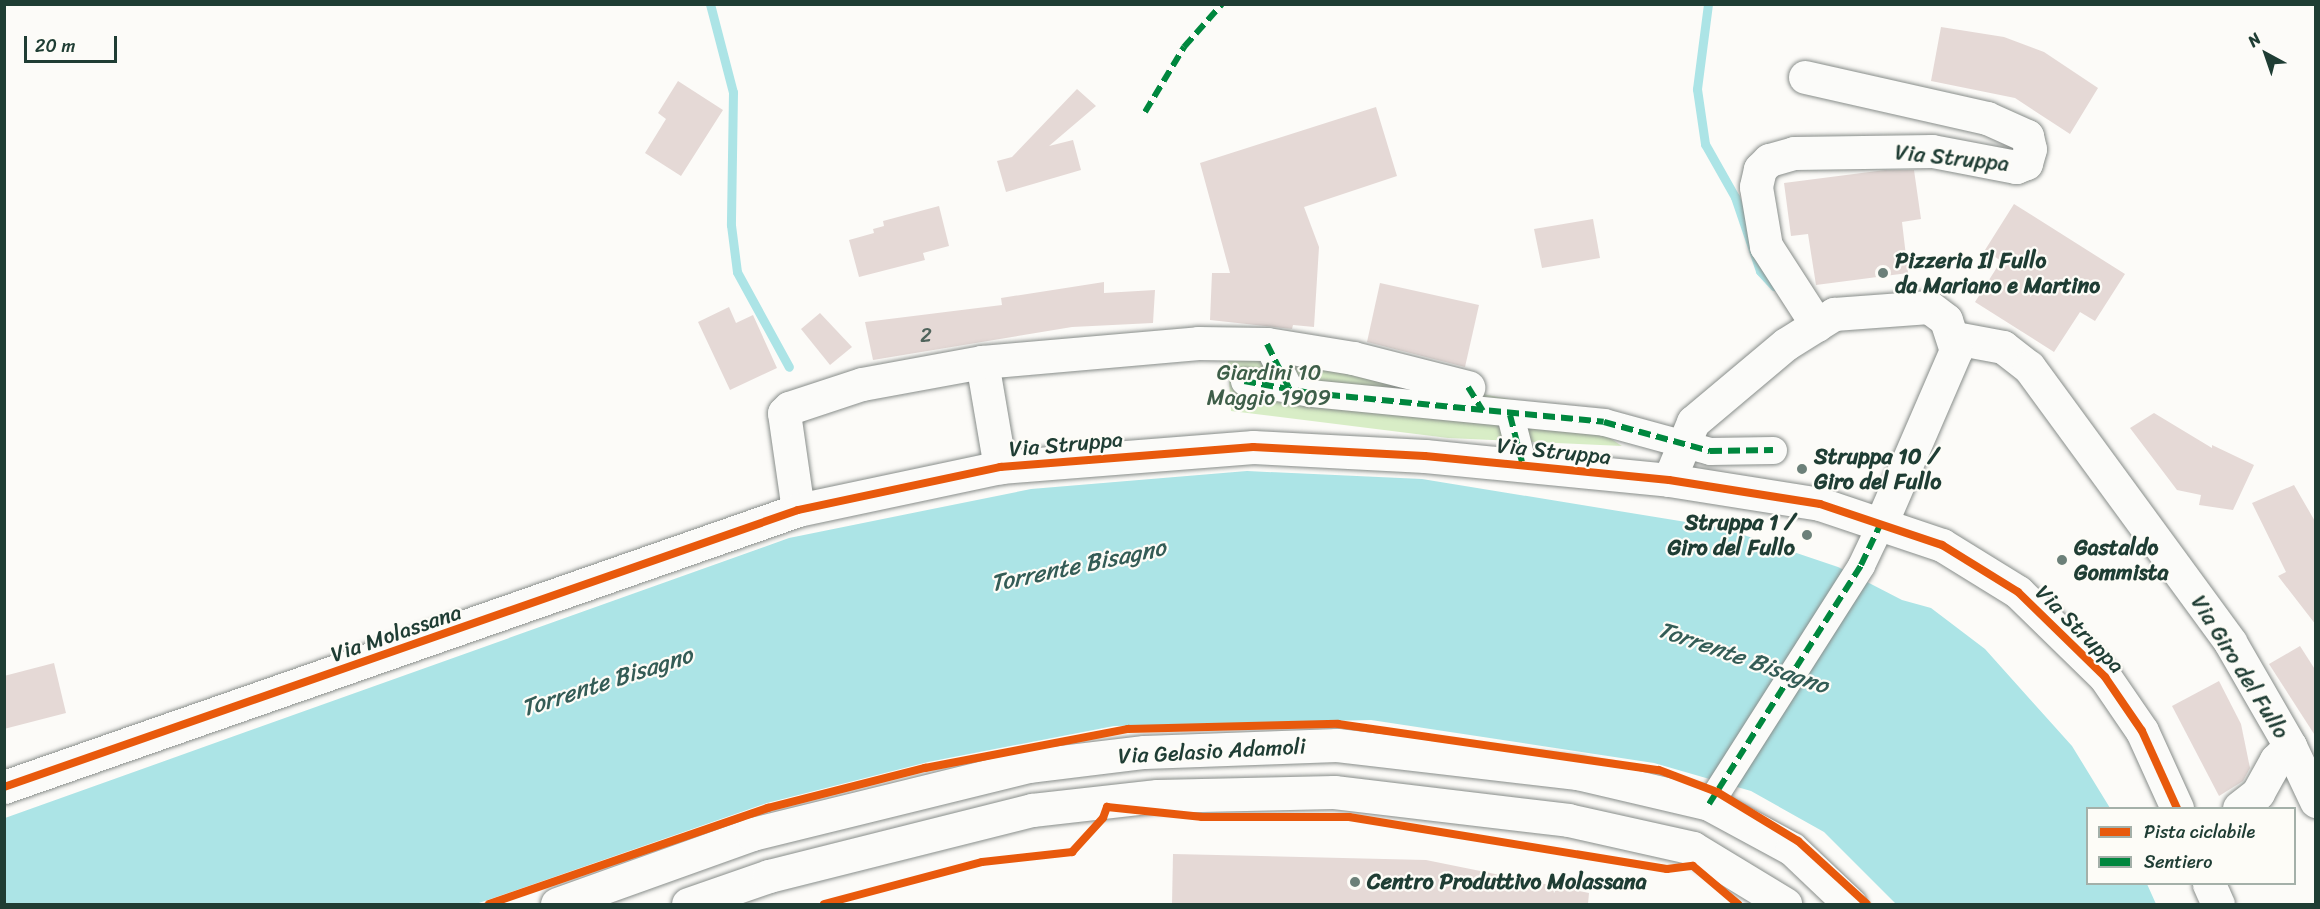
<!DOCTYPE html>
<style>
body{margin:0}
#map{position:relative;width:2320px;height:909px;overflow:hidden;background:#fcfbf8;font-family:Sriracha,sans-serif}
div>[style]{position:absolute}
.green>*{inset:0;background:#d8edc6}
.water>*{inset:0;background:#ace4e6}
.stream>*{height:9px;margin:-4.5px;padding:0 4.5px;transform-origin:4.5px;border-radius:4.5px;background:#ace4e6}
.building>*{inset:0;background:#e5d9d6}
.roads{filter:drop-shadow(0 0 2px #888d8a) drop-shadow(0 0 2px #888d8a)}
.pedestrian>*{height:27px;margin:-13.5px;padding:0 13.5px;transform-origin:13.5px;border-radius:13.5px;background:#fbfbf9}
.minor>*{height:33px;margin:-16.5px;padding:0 16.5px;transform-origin:16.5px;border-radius:16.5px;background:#fbfbf9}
.secondary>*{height:33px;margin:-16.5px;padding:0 16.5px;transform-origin:16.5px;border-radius:16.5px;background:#fbfbf9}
.primary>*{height:33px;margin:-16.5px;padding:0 16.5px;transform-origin:16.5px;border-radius:16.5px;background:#fbfbf9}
.quiet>*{height:6px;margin-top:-3px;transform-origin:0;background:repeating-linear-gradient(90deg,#00873e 0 12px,transparent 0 18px)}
.cycleway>*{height:8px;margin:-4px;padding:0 4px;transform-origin:4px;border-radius:4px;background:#e8590c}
.dots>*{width:16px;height:16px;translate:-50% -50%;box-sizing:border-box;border:3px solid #fdfcf7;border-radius:50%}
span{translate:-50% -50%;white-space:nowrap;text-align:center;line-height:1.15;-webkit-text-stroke:4.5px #fdfcf7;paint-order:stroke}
.number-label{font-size:20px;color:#50645c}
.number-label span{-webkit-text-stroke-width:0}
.street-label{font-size:22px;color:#1f3d34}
.poi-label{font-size:22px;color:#1f3d34;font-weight:700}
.left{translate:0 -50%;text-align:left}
.right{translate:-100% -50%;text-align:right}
.park-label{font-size:22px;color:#3e5e49}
.water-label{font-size:24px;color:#345c56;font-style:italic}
.frame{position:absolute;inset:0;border:6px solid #1f3d34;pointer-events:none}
.legend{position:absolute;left:2086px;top:807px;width:210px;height:78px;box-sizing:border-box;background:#fdfcf7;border:2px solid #a4b0a9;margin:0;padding:8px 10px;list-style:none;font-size:18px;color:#1f3d34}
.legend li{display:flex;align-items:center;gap:12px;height:30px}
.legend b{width:30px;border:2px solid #a4b0a9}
.north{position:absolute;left:2236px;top:24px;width:60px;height:60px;-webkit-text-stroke:4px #fdfcf7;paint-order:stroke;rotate:320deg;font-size:16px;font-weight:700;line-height:24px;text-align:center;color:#1f3d34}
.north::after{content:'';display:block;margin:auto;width:21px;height:27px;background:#1f3d34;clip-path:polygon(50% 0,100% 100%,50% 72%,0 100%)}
.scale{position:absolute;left:24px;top:36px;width:93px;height:27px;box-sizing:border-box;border:3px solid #1f3d34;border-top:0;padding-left:8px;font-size:18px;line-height:21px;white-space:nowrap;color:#1f3d34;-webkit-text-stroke:4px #fdfcf7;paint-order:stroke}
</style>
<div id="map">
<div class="green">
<div style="clip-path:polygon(1227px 346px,1567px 410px,1622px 446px,1448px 438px,1231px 411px)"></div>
</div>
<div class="water">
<div style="clip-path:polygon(1247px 471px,1422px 479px,1723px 528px,1838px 567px,1902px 600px,1931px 608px,1985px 649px,2072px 746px,2110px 808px,2088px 808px,2088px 884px,2147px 884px,2156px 904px,1896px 904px,1824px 832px,1751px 791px,1654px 763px,1371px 720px,1114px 726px,928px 762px,767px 803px,476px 904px,5px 904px,5px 818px,789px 538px,1031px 489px)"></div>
</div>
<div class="stream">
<div style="left:710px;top:4px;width:91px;rotate:75.4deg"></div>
<div style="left:733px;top:92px;width:133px;rotate:90.9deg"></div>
<div style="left:731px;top:225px;width:47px;rotate:82.7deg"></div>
<div style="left:737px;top:272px;width:108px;rotate:61.3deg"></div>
<div style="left:1708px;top:4px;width:86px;rotate:97.4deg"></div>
<div style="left:1697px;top:89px;width:56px;rotate:81.7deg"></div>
<div style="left:1705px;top:144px;width:61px;rotate:60.5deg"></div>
<div style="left:1735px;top:197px;width:78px;rotate:71.3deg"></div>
<div style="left:1760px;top:271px;width:21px;rotate:47deg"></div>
</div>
<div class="building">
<div style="clip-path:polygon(1941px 27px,2004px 37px,2044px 52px,2098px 88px,2070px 134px,2015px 98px,1931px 81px)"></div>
<div style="clip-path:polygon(678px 81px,723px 110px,681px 176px,645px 153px,666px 119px,658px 113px)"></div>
<div style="clip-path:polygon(1077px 89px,1096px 106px,1049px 146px,1073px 140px,1081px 170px,1006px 192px,997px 161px,1012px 157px)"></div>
<div style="clip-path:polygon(1376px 107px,1397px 176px,1304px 207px,1319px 247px,1314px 327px,1293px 325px,1292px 329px,1210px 320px,1212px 273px,1230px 273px,1200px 163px)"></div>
<div style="clip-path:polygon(1885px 170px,1914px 170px,1921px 219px,1902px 222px,1908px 273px,1816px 285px,1808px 234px,1791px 236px,1784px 183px)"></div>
<div style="clip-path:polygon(2014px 204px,2125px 274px,2095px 321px,2080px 312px,2054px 352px,1975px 302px,2001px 261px,1985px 250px)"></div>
<div style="clip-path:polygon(939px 206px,949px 246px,923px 253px,925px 260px,859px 277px,849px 240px,874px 233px,873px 229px,884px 226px,883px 221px)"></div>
<div style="clip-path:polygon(1593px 219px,1600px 258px,1542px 268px,1534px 229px)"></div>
<div style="clip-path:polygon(1104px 282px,1104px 293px,1155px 290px,1153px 323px,1072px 327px,873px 360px,865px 322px,1002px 305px,1001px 298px)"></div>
<div style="clip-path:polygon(1380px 283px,1479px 305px,1465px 367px,1367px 342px)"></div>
<div style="clip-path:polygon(729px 307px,736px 323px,753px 315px,777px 368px,730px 390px,698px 322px)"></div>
<div style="clip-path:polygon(820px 313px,852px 347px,830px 365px,801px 329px)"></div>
<div style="clip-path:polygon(2154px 413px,2212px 448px,2212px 445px,2254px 465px,2233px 510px,2199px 505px,2201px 495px,2177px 490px,2130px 428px)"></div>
<div style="clip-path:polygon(2294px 485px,2316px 523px,2316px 625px,2278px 576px,2286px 572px,2252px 503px)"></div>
<div style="clip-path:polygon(2300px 646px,2316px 671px,2316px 737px,2269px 664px)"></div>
<div style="clip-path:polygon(54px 663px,66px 713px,4px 729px,4px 676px)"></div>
<div style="clip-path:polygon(2219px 681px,2241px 724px,2250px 768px,2243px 781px,2219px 796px,2172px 706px)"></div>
<div style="clip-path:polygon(1173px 854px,1426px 860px,1589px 893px,1588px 904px,1172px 904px)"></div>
</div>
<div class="roads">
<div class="pedestrian">
<div style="left:1267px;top:344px;width:51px;rotate:63.4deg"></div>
<div style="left:1244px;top:381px;width:67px;rotate:10.3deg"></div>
<div style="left:1310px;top:393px;width:295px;rotate:5.6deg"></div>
<div style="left:1604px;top:422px;width:110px;rotate:15.3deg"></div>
<div style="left:1710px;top:451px;width:63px;rotate:-0.9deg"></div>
<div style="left:1510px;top:415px;width:53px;rotate:75.7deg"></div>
<div style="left:1709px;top:804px;width:283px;rotate:-57.5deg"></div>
<div style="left:1861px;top:565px;width:47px;rotate:-64.5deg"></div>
</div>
<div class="minor">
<div style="left:1805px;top:77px;width:187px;rotate:12.7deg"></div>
<div style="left:1987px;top:118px;width:44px;rotate:24.2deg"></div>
<div style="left:2027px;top:136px;width:13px;rotate:77deg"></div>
<div style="left:2030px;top:149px;width:15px;rotate:106deg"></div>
<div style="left:2026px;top:163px;width:11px;rotate:158deg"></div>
<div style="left:2016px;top:167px;width:86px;rotate:-169.2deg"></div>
<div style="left:1932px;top:151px;width:138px;rotate:179.2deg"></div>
<div style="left:1794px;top:153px;width:26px;rotate:164deg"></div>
<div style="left:1769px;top:160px;width:13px;rotate:135deg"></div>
<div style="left:1760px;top:169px;width:18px;rotate:103deg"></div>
<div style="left:1756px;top:187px;width:60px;rotate:80.4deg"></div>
<div style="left:1766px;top:246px;width:94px;rotate:57.2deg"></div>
<div style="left:1955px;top:338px;width:49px;rotate:10.6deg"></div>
<div style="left:2003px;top:347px;width:33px;rotate:38deg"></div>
<div style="left:2029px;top:367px;width:341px;rotate:53.8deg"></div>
<div style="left:2230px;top:642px;width:120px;rotate:60deg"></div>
<div style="left:2290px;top:746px;width:20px;rotate:135deg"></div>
<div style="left:2276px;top:760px;width:38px;rotate:119deg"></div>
<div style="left:2258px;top:793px;width:24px;rotate:142deg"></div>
<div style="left:982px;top:362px;width:107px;rotate:80.3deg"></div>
<div style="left:1669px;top:480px;width:63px;rotate:-67.5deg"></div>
<div style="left:1693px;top:422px;width:121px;rotate:-40deg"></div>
<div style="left:1786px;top:344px;width:57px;rotate:-32deg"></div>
<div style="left:1834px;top:314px;width:95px;rotate:-4.2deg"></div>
<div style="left:1929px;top:307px;width:21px;rotate:37deg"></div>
<div style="left:1946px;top:320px;width:32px;rotate:72deg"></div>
<div style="left:1956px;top:350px;width:189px;rotate:113.4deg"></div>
<div style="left:798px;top:510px;width:98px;rotate:-98.2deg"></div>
<div style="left:784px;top:413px;width:7px;rotate:-45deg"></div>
<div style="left:789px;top:408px;width:77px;rotate:-18.2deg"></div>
<div style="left:862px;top:384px;width:122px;rotate:-10.4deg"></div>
<div style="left:982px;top:362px;width:217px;rotate:-5deg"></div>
<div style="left:1198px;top:343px;width:69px;rotate:0.8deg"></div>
<div style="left:1267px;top:344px;width:87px;rotate:9.2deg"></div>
<div style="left:1353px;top:358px;width:119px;rotate:14.2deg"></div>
<div style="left:2290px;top:746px;width:61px;rotate:64.7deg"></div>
</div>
<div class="secondary">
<div style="left:4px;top:787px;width:841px;rotate:-19.23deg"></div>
<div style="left:798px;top:510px;width:207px;rotate:-12deg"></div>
<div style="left:1000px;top:467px;width:254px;rotate:-4.5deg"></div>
<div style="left:1253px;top:447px;width:172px;rotate:3deg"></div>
<div style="left:1425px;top:456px;width:245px;rotate:5.6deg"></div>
<div style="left:1669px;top:480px;width:153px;rotate:9deg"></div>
<div style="left:1820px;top:504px;width:129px;rotate:18.6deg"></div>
<div style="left:1942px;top:545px;width:89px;rotate:31.7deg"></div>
<div style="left:2018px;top:592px;width:122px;rotate:44.3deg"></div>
<div style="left:2105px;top:677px;width:65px;rotate:55.6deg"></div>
<div style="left:2142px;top:731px;width:85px;rotate:65.6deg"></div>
<div style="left:2209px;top:884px;width:22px;rotate:66deg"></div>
</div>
<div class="primary">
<div style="left:557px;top:904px;width:207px;rotate:-19.7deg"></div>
<div style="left:752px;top:834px;width:284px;rotate:-13.8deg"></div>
<div style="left:1028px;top:766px;width:117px;rotate:-6.9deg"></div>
<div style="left:1144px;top:752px;width:193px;rotate:-2.1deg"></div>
<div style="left:1337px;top:745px;width:242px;rotate:6.7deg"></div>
<div style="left:1577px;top:773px;width:136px;rotate:13.2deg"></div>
<div style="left:1709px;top:804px;width:94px;rotate:28.5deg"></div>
<div style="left:1792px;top:849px;width:80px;rotate:43.5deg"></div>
<div style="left:688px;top:904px;width:86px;rotate:-19.1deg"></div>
<div style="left:769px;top:876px;width:271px;rotate:-14.1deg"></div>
<div style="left:1032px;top:810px;width:126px;rotate:-6.4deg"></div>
<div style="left:1157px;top:796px;width:177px;rotate:-1.3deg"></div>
<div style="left:1334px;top:792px;width:236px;rotate:6.8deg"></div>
<div style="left:1568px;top:820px;width:128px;rotate:12.6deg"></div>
<div style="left:1693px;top:848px;width:108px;rotate:31.3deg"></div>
</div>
</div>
<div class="quiet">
<div style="left:1145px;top:112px;width:76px;rotate:-59deg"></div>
<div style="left:1184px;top:47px;width:57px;rotate:-48.5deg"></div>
<div style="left:1267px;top:344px;width:51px;rotate:63.4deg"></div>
<div style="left:1244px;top:381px;width:67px;rotate:10.3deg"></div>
<div style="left:1310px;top:393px;width:295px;rotate:5.6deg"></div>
<div style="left:1604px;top:422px;width:110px;rotate:15.3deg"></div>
<div style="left:1710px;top:451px;width:63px;rotate:-0.9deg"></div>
<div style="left:1468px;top:387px;width:28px;rotate:58deg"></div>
<div style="left:1510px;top:415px;width:53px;rotate:75.7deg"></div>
<div style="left:1709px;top:804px;width:283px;rotate:-57.5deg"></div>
<div style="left:1861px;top:565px;width:47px;rotate:-64.5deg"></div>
</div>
<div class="cycleway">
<div style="left:4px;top:787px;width:841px;rotate:-19.23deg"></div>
<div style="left:798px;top:510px;width:207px;rotate:-12deg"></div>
<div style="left:1000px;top:467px;width:254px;rotate:-4.5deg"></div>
<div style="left:1253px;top:447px;width:172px;rotate:3deg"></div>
<div style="left:1425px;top:456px;width:245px;rotate:5.6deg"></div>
<div style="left:1669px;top:480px;width:153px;rotate:9deg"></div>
<div style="left:1820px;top:504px;width:129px;rotate:18.6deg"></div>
<div style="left:1942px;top:545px;width:89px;rotate:31.7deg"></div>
<div style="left:2018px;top:592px;width:122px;rotate:44.3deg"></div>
<div style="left:2105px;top:677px;width:65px;rotate:55.6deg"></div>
<div style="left:2142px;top:731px;width:85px;rotate:65.6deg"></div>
<div style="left:489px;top:904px;width:295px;rotate:-19deg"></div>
<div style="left:768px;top:808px;width:162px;rotate:-14.3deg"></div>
<div style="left:925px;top:768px;width:207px;rotate:-10.9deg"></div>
<div style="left:1128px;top:729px;width:210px;rotate:-1.4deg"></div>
<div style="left:1338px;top:724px;width:324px;rotate:8.2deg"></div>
<div style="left:1659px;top:770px;width:62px;rotate:20.8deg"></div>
<div style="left:1717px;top:792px;width:95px;rotate:31.2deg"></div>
<div style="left:1798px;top:841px;width:93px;rotate:42.4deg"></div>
<div style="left:824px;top:904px;width:163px;rotate:-14.9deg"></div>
<div style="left:982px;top:862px;width:91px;rotate:-6.3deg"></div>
<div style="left:1072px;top:852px;width:46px;rotate:-47.6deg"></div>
<div style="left:1103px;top:818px;width:12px;rotate:-70deg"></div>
<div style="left:1107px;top:807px;width:96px;rotate:6deg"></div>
<div style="left:1202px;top:817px;width:147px"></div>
<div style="left:1349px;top:817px;width:322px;rotate:9.3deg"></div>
<div style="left:1667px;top:869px;width:26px;rotate:-7deg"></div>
<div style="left:1693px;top:866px;width:59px;rotate:40.2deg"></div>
</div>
<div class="dots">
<div style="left:1883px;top:273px;background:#6c8079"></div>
<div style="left:1802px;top:469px;background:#6c8079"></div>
<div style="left:1807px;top:535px;background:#6c8079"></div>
<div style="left:2062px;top:560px;background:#6c8079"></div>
<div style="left:1355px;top:882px;background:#6c8079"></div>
</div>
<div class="number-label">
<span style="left:926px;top:335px">2</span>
</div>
<div class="street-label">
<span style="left:1952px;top:158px;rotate:6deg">Via Struppa</span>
<span style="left:1066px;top:444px;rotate:-5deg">Via Struppa</span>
<span style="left:1554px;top:451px;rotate:6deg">Via Struppa</span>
<span style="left:2080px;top:629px;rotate:45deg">Via Struppa</span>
<span style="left:396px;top:633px;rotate:-19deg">Via Molassana</span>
<span style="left:2240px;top:667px;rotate:58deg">Via Giro del Fullo</span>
<span style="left:1212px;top:751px;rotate:-3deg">Via Gelasio Adamoli</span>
</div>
<div class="poi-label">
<span class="left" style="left:1895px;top:273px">Pizzeria Il Fullo<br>da Mariano e Martino</span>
<span class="left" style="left:1814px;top:469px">Struppa 10 /<br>Giro del Fullo</span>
<span class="right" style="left:1795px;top:535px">Struppa 1 /<br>Giro del Fullo</span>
<span class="left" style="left:2074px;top:560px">Gastaldo<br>Gommista</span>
<span class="left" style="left:1367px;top:882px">Centro Produttivo Molassana</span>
</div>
<div class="park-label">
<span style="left:1269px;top:385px">Giardini 10<br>Maggio 1909</span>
</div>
<div class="water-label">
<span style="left:1078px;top:566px;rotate:-12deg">Torrente Bisagno</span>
<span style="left:1743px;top:658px;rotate:19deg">Torrente Bisagno</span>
<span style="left:607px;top:682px;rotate:-18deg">Torrente Bisagno</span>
</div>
<div class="frame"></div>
<ul class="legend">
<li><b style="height:8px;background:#e8590c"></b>Pista ciclabile</li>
<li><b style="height:8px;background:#00873e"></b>Sentiero</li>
</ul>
<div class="north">N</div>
<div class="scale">20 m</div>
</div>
